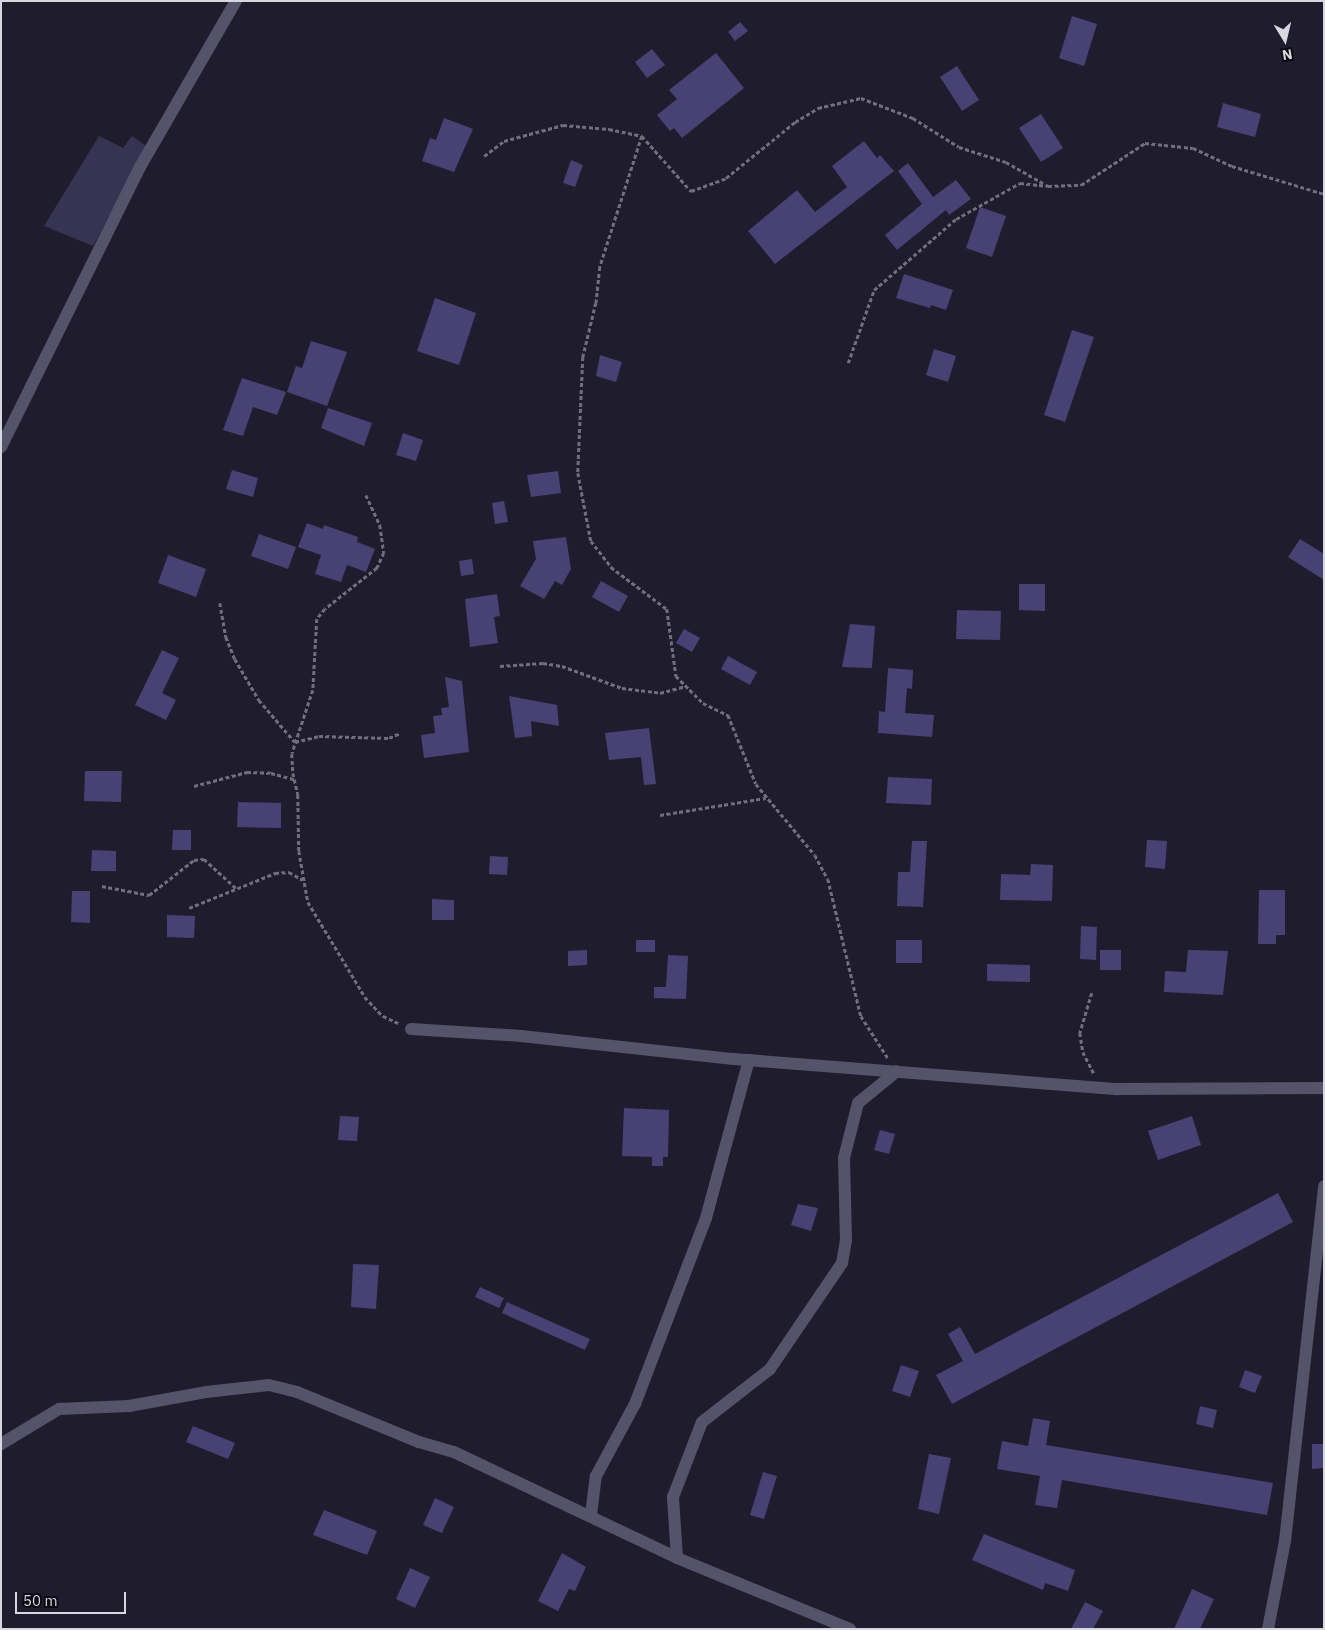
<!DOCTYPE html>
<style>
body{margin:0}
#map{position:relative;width:1325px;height:1630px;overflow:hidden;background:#1f1d2d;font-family:"IBM Plex Sans",sans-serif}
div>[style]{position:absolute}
.green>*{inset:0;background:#373453}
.building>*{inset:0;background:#484174}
.path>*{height:2.5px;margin-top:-1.25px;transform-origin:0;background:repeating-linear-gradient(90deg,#706f7c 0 4px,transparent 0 6.5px)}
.minor>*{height:12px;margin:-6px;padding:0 6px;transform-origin:6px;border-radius:6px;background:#55536a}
span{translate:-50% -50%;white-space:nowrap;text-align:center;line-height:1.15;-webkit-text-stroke:5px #09090f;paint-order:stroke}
.frame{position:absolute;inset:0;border:2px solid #d7d7e2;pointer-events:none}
.north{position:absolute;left:1260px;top:15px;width:50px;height:50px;-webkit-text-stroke:4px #09090f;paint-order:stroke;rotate:171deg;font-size:14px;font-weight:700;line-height:20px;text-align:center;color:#d7d7e2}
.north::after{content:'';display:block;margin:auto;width:18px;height:22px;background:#d7d7e2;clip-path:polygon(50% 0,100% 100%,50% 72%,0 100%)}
.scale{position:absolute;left:15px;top:1592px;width:111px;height:22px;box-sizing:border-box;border:2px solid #d7d7e2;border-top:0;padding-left:6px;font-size:15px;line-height:18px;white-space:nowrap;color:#d7d7e2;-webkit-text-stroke:4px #09090f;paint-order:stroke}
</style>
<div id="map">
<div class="green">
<div style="clip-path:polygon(99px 136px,123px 148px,132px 136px,146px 146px,93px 246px,44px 226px)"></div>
</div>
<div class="building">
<div style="clip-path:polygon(1072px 16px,1097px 24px,1084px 66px,1059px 58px)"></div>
<div style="clip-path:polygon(740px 22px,748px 31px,735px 41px,728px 32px)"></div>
<div style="clip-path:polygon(652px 49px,665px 65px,647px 78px,635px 62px)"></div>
<div style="clip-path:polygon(716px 53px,744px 88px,682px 138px,674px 128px,670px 131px,657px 115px,677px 99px,669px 90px)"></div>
<div style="clip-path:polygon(957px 66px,979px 100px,962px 111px,940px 77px)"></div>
<div style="clip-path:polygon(1223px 103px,1261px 114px,1255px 137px,1217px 127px)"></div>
<div style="clip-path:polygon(1041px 114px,1063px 148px,1041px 162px,1019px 128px)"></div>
<div style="clip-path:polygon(444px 118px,473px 129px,454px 172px,422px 161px,430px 138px,436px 140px)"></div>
<div style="clip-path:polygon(864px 141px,877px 158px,880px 155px,894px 171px,775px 264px,748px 231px,797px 190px,815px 212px,847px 187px,832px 166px)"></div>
<div style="clip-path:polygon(571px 160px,583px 165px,575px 187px,563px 183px)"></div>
<div style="clip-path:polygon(908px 163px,933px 197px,956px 180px,971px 199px,949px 215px,946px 210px,897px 250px,885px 235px,922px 204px,898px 171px)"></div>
<div style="clip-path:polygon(980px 207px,1006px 216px,992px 257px,966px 248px)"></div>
<div style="clip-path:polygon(904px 274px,953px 290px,946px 310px,931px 305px,930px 308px,896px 298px)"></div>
<div style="clip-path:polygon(435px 298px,476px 313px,459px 365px,417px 351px)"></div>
<div style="clip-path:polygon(1072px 330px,1094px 337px,1065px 422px,1044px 415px)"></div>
<div style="clip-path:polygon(311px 341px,347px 352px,327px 406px,287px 392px,296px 366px,302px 368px)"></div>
<div style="clip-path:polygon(934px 349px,956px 356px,948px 382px,926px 375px)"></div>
<div style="clip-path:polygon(600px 355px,622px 362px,616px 382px,596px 376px)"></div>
<div style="clip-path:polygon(242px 378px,286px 392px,277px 415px,253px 407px,243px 436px,223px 430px)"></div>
<div style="clip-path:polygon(328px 408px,372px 423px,364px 446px,321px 428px)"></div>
<div style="clip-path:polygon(403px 433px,423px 440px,416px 461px,396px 455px)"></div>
<div style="clip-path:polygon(232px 470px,258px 478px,253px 497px,226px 489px)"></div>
<div style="clip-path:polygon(558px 471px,561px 493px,531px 497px,527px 475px)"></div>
<div style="clip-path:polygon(504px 501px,508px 522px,495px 524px,492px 503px)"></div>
<div style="clip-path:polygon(307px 523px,323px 529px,324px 525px,358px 537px,357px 542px,375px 549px,366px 572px,347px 565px,341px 582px,315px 574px,321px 555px,298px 547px)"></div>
<div style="clip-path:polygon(259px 534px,296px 547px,288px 569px,251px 556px)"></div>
<div style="clip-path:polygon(566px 537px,571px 569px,562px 585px,555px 581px,544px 599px,520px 586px,536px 559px,533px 541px)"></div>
<div style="clip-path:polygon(1300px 539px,1324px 554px,1324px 580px,1288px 557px)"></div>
<div style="clip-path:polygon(168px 555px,206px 569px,196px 597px,158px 583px)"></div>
<div style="clip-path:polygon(472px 559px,474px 574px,461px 576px,459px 561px)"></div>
<div style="clip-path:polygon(601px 581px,628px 596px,619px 612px,592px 597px)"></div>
<div style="clip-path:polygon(1019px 584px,1045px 584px,1045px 611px,1019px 610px)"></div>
<div style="clip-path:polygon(497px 594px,500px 616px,494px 617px,498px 643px,470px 647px,465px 599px)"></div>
<div style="clip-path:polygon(957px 610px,1001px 611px,1000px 640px,956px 639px)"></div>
<div style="clip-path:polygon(850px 624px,875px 626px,872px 668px,842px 667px)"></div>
<div style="clip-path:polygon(684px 629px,700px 638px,692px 652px,676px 643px)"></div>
<div style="clip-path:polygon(162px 650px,179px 658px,162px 693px,176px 700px,166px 720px,135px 705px)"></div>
<div style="clip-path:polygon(728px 656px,757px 672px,750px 685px,721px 669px)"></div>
<div style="clip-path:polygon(888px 668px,913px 670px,912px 689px,907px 688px,905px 713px,934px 715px,932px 737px,878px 733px,879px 711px,885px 712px)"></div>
<div style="clip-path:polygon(445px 677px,462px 681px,469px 752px,424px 758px,421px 735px,435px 733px,433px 716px,442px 715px,441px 708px,449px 707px)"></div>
<div style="clip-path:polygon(509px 696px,557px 705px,559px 726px,531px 721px,532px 736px,515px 738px)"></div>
<div style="clip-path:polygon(649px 728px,656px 784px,644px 785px,641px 757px,609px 760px,605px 733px)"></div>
<div style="clip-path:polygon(85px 771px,122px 771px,121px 802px,84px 801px)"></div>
<div style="clip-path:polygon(888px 777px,932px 779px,931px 805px,886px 803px)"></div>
<div style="clip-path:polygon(238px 802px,281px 803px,281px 828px,237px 827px)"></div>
<div style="clip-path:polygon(173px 830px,191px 830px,191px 850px,172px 850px)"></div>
<div style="clip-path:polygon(1147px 840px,1167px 841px,1165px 869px,1145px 867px)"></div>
<div style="clip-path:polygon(912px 841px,927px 841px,923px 907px,897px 906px,898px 872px,910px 872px)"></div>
<div style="clip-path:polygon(92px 850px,116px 851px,116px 871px,91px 871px)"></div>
<div style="clip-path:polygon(490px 856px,508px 857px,507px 875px,489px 874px)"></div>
<div style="clip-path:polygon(1031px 864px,1053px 865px,1052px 901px,1000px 900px,1001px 874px,1030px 875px)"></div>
<div style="clip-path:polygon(1259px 890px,1285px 890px,1285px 935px,1276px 935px,1276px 944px,1258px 944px)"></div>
<div style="clip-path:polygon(72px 891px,90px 891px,90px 923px,71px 922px)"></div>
<div style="clip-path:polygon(432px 899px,454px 900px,454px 920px,432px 920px)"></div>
<div style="clip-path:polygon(167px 915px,195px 916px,194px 938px,167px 937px)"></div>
<div style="clip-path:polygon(1081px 926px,1097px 927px,1096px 960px,1080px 959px)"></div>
<div style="clip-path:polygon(636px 940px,655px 940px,655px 952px,636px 952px)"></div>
<div style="clip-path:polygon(896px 940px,922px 940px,922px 963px,896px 963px)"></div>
<div style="clip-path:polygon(587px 950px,587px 965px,568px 966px,568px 951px)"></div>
<div style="clip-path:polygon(1100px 950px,1121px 950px,1121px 970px,1100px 970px)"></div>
<div style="clip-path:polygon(1188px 950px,1228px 951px,1223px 995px,1164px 992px,1165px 971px,1186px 972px)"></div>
<div style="clip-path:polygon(668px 955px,688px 956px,686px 999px,654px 998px,654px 987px,666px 987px)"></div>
<div style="clip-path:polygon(987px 964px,1030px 965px,1030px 982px,987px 981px)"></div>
<div style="clip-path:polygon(624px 1108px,669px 1110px,668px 1157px,663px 1157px,663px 1166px,652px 1166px,652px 1157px,622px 1156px)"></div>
<div style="clip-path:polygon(340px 1116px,359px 1117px,357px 1141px,338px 1140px)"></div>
<div style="clip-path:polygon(1192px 1116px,1201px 1145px,1158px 1160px,1148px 1131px)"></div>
<div style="clip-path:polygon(880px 1130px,895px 1134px,889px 1154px,874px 1150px)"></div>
<div style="clip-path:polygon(1278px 1193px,1293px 1222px,952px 1404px,936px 1375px,963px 1361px,948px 1334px,960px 1327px,975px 1354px)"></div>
<div style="clip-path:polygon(798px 1204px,818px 1208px,811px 1231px,791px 1225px)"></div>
<div style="clip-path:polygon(353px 1264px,379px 1265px,376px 1309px,351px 1307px)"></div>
<div style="clip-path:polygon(480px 1287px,504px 1298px,499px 1308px,475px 1297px)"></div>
<div style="clip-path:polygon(507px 1302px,590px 1339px,585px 1350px,502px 1313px)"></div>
<div style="clip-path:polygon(901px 1365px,919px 1371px,910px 1397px,892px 1391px)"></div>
<div style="clip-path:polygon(1245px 1370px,1262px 1376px,1255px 1393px,1239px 1387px)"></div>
<div style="clip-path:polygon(1200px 1406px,1217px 1410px,1213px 1428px,1196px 1424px)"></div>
<div style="clip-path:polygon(1033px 1418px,1050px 1421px,1046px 1445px,1273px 1483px,1267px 1515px,1062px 1480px,1057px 1508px,1035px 1505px,1040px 1476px,997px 1469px,1002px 1441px,1028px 1446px)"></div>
<div style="clip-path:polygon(193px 1426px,235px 1443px,228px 1459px,186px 1442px)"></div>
<div style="clip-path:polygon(1312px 1444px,1324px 1444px,1324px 1468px,1312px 1469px)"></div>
<div style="clip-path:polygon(929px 1454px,951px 1458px,939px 1514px,918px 1509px)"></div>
<div style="clip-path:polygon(763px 1472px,777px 1476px,764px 1519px,750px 1515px)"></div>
<div style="clip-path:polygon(435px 1498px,454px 1507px,442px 1533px,423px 1525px)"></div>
<div style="clip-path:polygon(324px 1510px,377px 1531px,367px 1555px,313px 1535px)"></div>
<div style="clip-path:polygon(984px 1534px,1075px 1570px,1068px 1591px,1045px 1583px,1043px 1590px,972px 1560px)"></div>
<div style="clip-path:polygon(562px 1553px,586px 1567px,575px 1591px,569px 1589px,558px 1611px,538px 1601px)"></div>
<div style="clip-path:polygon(410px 1568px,430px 1577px,415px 1608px,396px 1599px)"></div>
<div style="clip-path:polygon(1192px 1589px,1214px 1599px,1200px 1629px,1174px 1629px)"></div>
<div style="clip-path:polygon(1085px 1602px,1103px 1611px,1093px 1629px,1071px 1629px)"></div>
</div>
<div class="path">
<div style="left:642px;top:136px;width:138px;rotate:107.8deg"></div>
<div style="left:600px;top:267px;width:36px;rotate:96deg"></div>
<div style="left:596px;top:303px;width:56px;rotate:103.5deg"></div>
<div style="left:583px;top:357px;width:116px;rotate:92.5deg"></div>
<div style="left:578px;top:473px;width:69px;rotate:79.2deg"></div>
<div style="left:591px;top:541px;width:33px;rotate:52deg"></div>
<div style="left:611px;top:567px;width:70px;rotate:36.9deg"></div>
<div style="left:667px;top:609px;width:68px;rotate:82.3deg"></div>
<div style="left:676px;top:676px;width:38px;rotate:45deg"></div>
<div style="left:703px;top:703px;width:28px;rotate:26deg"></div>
<div style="left:728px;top:715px;width:74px;rotate:67.9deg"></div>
<div style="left:756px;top:784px;width:92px;rotate:50.3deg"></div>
<div style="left:815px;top:855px;width:27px;rotate:62deg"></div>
<div style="left:828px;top:879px;width:141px;rotate:76.5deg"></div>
<div style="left:861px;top:1016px;width:50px;rotate:57.3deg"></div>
<div style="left:484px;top:156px;width:25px;rotate:-37deg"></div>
<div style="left:504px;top:141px;width:61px;rotate:-15.2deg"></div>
<div style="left:563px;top:125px;width:46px;rotate:5deg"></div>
<div style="left:609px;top:129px;width:34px;rotate:12deg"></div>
<div style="left:642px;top:136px;width:74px;rotate:48.3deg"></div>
<div style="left:691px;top:191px;width:37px;rotate:-20deg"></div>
<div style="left:726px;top:178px;width:89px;rotate:-39.1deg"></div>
<div style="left:795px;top:122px;width:27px;rotate:-31deg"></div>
<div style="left:818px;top:108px;width:44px;rotate:-13.1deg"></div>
<div style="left:861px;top:98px;width:56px;rotate:21deg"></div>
<div style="left:913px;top:118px;width:54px;rotate:32.2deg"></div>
<div style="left:959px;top:147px;width:49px;rotate:17.7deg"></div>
<div style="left:1006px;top:162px;width:48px;rotate:29.7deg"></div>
<div style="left:848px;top:363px;width:77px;rotate:-70.4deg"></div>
<div style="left:874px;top:290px;width:108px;rotate:-40.9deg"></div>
<div style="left:956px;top:219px;width:73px;rotate:-29.4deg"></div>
<div style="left:1020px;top:183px;width:28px;rotate:6deg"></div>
<div style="left:1048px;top:186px;width:33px;rotate:-2deg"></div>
<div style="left:1081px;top:185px;width:77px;rotate:-33.3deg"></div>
<div style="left:1145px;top:143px;width:48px;rotate:5.9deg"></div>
<div style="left:1193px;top:148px;width:43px;rotate:24.8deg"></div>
<div style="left:1232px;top:166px;width:96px;rotate:16.9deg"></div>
<div style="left:366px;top:495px;width:33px;rotate:65deg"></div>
<div style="left:380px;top:525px;width:28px;rotate:82deg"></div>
<div style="left:384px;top:553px;width:17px;rotate:115deg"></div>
<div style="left:377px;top:568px;width:66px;rotate:141.7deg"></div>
<div style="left:325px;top:609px;width:13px;rotate:129deg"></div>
<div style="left:317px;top:619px;width:71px;rotate:93.2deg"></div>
<div style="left:313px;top:690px;width:67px;rotate:108.2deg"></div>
<div style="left:292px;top:754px;width:19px;rotate:87deg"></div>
<div style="left:293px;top:773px;width:23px;rotate:77deg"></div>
<div style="left:298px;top:795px;width:56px;rotate:89deg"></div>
<div style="left:299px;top:851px;width:52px;rotate:80deg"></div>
<div style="left:308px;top:902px;width:111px;rotate:59deg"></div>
<div style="left:365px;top:997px;width:26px;rotate:47deg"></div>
<div style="left:383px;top:1016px;width:19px;rotate:25deg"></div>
<div style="left:220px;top:603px;width:35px;rotate:80deg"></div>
<div style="left:226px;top:637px;width:24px;rotate:68deg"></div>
<div style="left:235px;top:659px;width:48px;rotate:59.7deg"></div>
<div style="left:259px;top:700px;width:55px;rotate:49.4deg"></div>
<div style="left:295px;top:742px;width:25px;rotate:-14deg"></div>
<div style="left:319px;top:736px;width:70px;rotate:1.6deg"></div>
<div style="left:389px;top:738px;width:12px;rotate:-24deg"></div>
<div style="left:500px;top:666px;width:43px;rotate:-4deg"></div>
<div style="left:543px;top:663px;width:19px;rotate:9deg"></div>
<div style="left:562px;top:666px;width:64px;rotate:20.1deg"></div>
<div style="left:622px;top:688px;width:38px;rotate:7deg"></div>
<div style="left:660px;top:693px;width:27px;rotate:-15deg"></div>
<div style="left:194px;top:786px;width:55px;rotate:-14.8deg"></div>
<div style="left:247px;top:772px;width:24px;rotate:2deg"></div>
<div style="left:271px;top:773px;width:24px;rotate:15deg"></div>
<div style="left:660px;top:815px;width:107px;rotate:-9.1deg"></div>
<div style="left:102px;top:886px;width:48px;rotate:10.8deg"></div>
<div style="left:149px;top:895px;width:57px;rotate:-37.9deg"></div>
<div style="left:194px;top:860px;width:10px;rotate:-6deg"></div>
<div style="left:204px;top:859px;width:43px;rotate:42.2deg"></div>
<div style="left:189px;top:908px;width:93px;rotate:-22.1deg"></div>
<div style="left:275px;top:873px;width:14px;rotate:-4deg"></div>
<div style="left:289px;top:872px;width:16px;rotate:30deg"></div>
<div style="left:1092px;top:993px;width:42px;rotate:106.7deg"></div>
<div style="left:1080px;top:1033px;width:19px;rotate:81deg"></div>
<div style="left:1083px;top:1052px;width:25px;rotate:63deg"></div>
</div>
<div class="minor">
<div style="left:1px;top:447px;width:313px;rotate:-63.6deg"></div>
<div style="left:140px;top:167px;width:192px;rotate:-60deg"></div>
<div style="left:411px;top:1029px;width:110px;rotate:3.6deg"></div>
<div style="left:521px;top:1036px;width:214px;rotate:6.2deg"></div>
<div style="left:734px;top:1059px;width:385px;rotate:4.5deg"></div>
<div style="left:1118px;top:1089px;width:206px;rotate:-0.3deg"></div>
<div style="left:1px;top:1444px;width:68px;rotate:-31.1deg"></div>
<div style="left:59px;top:1409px;width:70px;rotate:-2.5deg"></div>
<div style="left:129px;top:1406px;width:78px;rotate:-10.3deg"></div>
<div style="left:206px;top:1392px;width:63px;rotate:-6.3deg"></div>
<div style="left:269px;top:1385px;width:29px;rotate:14deg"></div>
<div style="left:297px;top:1392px;width:132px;rotate:22.3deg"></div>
<div style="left:419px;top:1442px;width:36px;rotate:16deg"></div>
<div style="left:454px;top:1452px;width:247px;rotate:25.4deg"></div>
<div style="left:677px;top:1558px;width:187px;rotate:22.3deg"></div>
<div style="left:591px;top:1515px;width:39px;rotate:-83deg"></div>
<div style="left:596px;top:1476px;width:82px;rotate:-61.6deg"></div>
<div style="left:635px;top:1404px;width:199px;rotate:-69.1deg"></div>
<div style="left:706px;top:1218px;width:164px;rotate:-74.8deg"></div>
<div style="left:677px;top:1558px;width:61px;rotate:-93.8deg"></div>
<div style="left:673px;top:1497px;width:80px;rotate:-68.9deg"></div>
<div style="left:702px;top:1422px;width:86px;rotate:-37.9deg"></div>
<div style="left:770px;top:1369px;width:128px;rotate:-55.8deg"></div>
<div style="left:842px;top:1263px;width:23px;rotate:-80deg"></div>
<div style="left:846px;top:1240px;width:82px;rotate:-91.4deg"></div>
<div style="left:844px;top:1158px;width:57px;rotate:-75.7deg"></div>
<div style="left:858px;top:1103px;width:50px;rotate:-39.4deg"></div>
<div style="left:1268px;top:1629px;width:90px;rotate:-79.1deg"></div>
<div style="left:1285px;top:1541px;width:357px;rotate:-83.7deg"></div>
</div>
<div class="frame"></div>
<div class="north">N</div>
<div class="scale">50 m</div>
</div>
